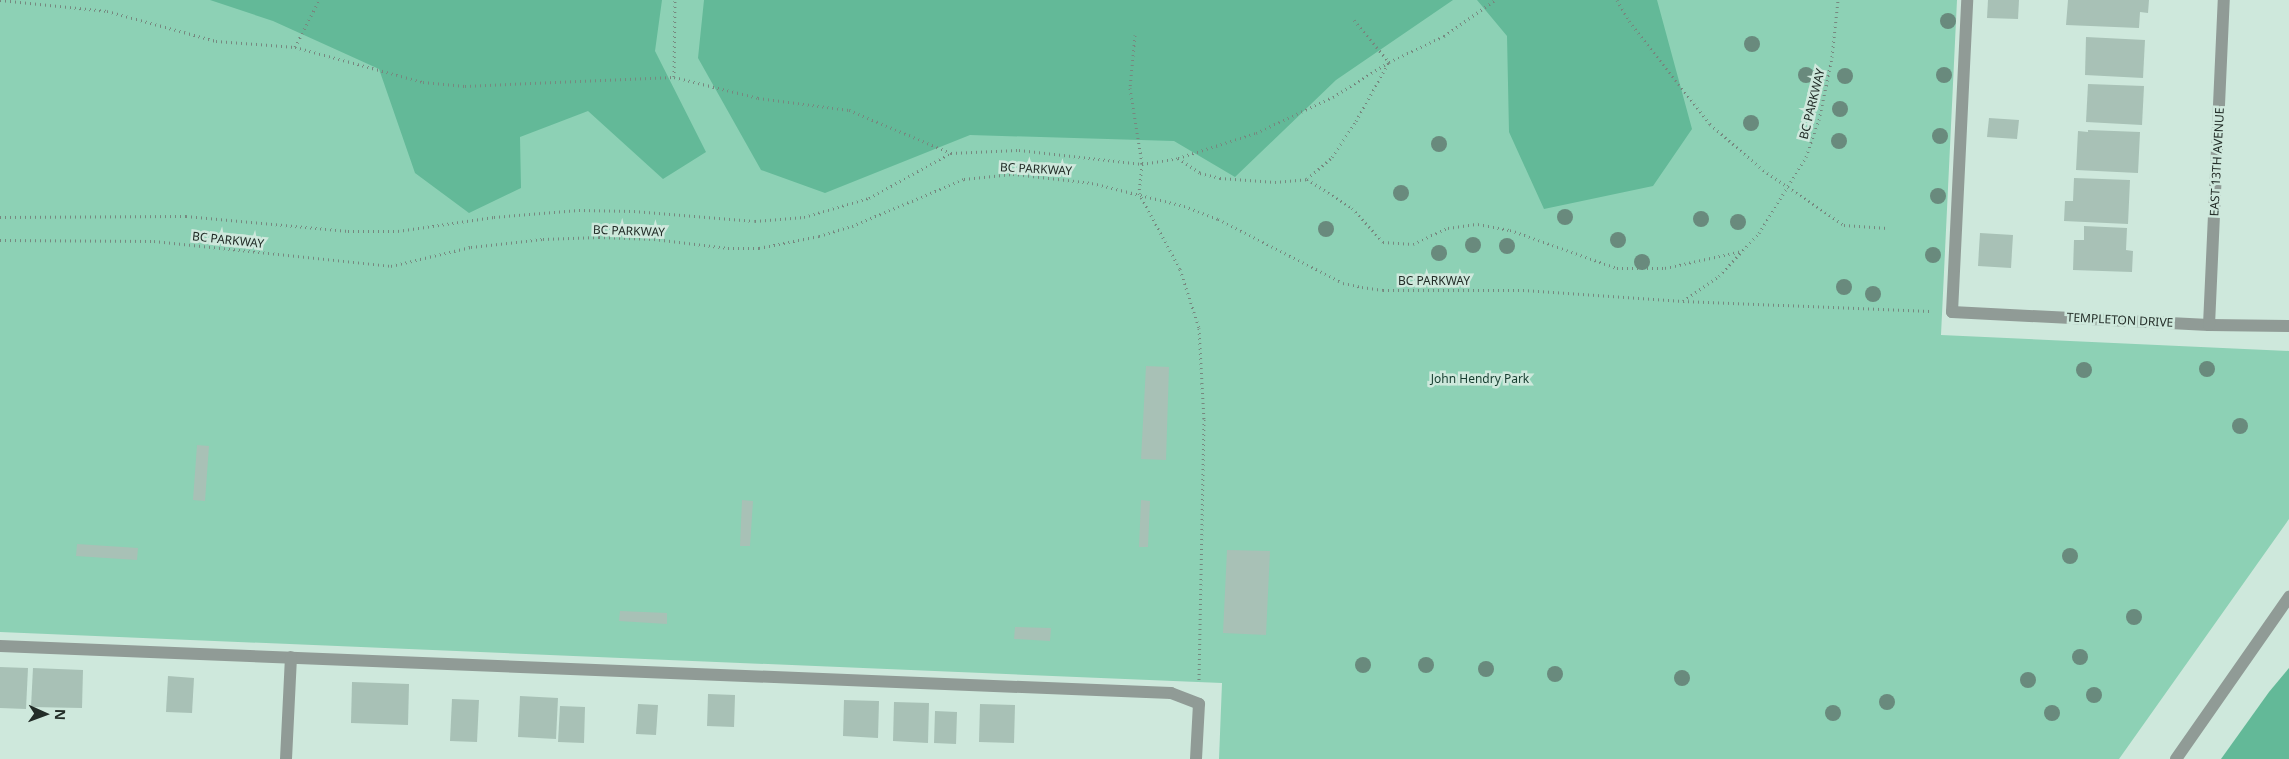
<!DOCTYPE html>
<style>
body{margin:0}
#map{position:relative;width:2289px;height:759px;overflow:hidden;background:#cee8dc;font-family:"Noto Sans",sans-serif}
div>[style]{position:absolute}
.green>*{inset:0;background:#8dd1b5}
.forest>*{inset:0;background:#63b998}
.building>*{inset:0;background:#a8c1b6}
.path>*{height:3px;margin-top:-1.5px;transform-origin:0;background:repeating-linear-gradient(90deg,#76887f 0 1px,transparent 0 5px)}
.service>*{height:12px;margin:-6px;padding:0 6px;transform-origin:6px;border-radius:6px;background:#909b96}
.minor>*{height:12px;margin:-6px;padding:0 6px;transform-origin:6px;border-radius:6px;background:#909b96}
.tertiary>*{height:12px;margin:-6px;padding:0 6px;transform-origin:6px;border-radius:6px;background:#909b96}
.trees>*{width:16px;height:16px;margin:-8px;border-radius:50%;background:#698a7d}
span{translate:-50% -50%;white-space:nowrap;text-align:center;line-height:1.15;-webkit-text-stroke:5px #cee8dc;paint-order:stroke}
.street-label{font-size:12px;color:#232d28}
.park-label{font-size:12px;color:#163d2f}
.north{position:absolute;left:20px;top:689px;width:50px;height:50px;-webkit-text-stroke:4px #cee8dc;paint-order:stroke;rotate:92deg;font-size:14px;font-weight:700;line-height:20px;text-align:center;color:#232d28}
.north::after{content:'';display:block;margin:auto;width:18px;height:22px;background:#232d28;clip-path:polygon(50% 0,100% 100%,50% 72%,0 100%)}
</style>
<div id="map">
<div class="green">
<div style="clip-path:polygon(0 0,1957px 0,1941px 335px,2289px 351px,2289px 519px,2119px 759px,1219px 759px,1222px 683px,0 632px)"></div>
</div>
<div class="forest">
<div style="clip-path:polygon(210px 0,662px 0,655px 51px,706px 152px,663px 179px,588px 111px,520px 137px,521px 188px,469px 213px,415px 173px,379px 69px,273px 21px)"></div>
<div style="clip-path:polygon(704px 0,1453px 0,1336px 80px,1235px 177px,1174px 141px,970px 135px,825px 193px,761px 170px,698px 58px)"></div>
<div style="clip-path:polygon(1477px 0,1657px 0,1692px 129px,1653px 186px,1544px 209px,1509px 132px,1507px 36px)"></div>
<div style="clip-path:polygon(2289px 668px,2289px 759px,2221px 759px,2269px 692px)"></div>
</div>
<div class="building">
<div style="clip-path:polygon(1988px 0,2019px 0,2018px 19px,1987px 18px)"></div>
<div style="clip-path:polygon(2068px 0,2149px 0,2148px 13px,2140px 12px,2139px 28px,2066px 25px)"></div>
<div style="clip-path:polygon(2086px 37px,2145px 40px,2143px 78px,2085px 75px)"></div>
<div style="clip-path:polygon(2088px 84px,2144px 86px,2142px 125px,2086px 122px)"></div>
<div style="clip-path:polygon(1989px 118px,2019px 120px,2017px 139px,1987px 137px)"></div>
<div style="clip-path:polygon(2088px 130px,2140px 132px,2138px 173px,2076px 170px,2078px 131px,2088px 132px)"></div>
<div style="clip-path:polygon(2074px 178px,2130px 180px,2128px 224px,2064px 221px,2065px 201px,2073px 201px)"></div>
<div style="clip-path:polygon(2084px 226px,2127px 228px,2126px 250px,2133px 251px,2132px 272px,2073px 270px,2074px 240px,2084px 240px)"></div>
<div style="clip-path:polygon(1980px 233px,2013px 235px,2011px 268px,1978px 266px)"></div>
<div style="clip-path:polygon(1146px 366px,1169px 367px,1166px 460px,1141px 459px)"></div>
<div style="clip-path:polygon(197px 445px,209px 446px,205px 501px,193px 500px)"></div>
<div style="clip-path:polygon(742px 500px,753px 501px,750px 546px,740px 546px)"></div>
<div style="clip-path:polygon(1141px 500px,1150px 501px,1148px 547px,1139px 547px)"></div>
<div style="clip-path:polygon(77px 544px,138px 548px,137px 560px,76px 556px)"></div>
<div style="clip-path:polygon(1227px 550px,1270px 551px,1266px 635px,1223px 633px)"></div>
<div style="clip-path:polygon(620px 611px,667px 613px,667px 624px,619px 621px)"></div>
<div style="clip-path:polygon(1015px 627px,1051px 628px,1050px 641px,1014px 639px)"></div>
<div style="clip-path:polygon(0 667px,28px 668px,26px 709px,0 708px)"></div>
<div style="clip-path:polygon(33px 668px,83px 670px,82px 708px,31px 707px)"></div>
<div style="clip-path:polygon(168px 676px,194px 678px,192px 713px,166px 712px)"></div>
<div style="clip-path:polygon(352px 682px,409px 684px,408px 725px,351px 723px)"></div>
<div style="clip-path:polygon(708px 694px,735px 695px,734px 727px,707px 726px)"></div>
<div style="clip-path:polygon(520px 696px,558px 698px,556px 739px,518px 737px)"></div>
<div style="clip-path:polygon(452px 699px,479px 700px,477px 742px,450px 741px)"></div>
<div style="clip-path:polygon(844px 700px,879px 701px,878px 738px,843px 736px)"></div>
<div style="clip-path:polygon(894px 702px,929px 703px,928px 743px,893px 741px)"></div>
<div style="clip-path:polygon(638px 704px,658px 705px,656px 735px,636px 734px)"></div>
<div style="clip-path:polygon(980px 704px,1015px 705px,1014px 743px,979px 742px)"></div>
<div style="clip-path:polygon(560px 706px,585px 707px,584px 743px,558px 742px)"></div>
<div style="clip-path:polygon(935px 711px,957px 712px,956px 744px,934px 743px)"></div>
</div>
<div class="path">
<div style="left:0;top:0;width:108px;rotate:5.9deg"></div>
<div style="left:107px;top:11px;width:113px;rotate:15.4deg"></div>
<div style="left:216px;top:41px;width:79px;rotate:4.3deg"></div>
<div style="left:295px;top:47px;width:133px;rotate:15.3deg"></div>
<div style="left:423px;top:82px;width:42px;rotate:5.4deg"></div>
<div style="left:465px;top:86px;width:209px;rotate:-2.5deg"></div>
<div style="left:674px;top:77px;width:87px;rotate:14deg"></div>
<div style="left:758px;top:98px;width:92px;rotate:7.5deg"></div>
<div style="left:849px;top:110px;width:111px;rotate:22.9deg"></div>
<div style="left:1617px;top:0;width:24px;rotate:60deg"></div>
<div style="left:1629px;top:21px;width:131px;rotate:51.8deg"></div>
<div style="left:1710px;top:124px;width:70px;rotate:41deg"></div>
<div style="left:1763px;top:170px;width:98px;rotate:34.2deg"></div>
<div style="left:1844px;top:225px;width:44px;rotate:3.9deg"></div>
<div style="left:1354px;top:20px;width:55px;rotate:50.2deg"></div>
<div style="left:1135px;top:35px;width:53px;rotate:95.4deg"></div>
<div style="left:1130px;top:88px;width:77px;rotate:81deg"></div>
<div style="left:1142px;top:164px;width:29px;rotate:96deg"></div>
<div style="left:1139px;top:193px;width:86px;rotate:61.7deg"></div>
<div style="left:1180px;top:269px;width:62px;rotate:72.1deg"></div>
<div style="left:1199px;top:328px;width:91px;rotate:86.9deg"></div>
<div style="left:1204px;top:419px;width:261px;rotate:91.1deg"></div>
<div style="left:295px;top:47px;width:53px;rotate:-62.9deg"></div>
<div style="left:674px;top:77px;width:77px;rotate:-89.3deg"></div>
<div style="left:1178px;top:158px;width:82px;rotate:-17.8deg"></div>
<div style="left:1256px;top:133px;width:85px;rotate:-25.1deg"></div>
<div style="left:1333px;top:97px;width:66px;rotate:-32deg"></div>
<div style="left:1389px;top:62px;width:61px;rotate:-25.3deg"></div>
<div style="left:1444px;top:36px;width:62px;rotate:-35.2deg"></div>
<div style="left:1307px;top:179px;width:54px;rotate:32.8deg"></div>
<div style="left:1352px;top:208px;width:46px;rotate:47.6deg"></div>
<div style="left:1383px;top:242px;width:30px;rotate:4deg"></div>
<div style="left:1413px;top:244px;width:38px;rotate:-25deg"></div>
<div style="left:1448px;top:228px;width:30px;rotate:-8deg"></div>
<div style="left:1478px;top:224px;width:33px;rotate:11deg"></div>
<div style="left:1510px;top:230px;width:114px;rotate:19.6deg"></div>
<div style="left:1617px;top:268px;width:48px"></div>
<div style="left:1665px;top:268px;width:79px;rotate:-12.4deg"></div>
<div style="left:0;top:217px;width:186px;rotate:-0.3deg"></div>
<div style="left:186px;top:216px;width:163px;rotate:5.3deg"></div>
<div style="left:348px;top:231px;width:50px"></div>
<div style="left:398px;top:231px;width:97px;rotate:-8.3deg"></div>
<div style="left:494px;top:217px;width:85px;rotate:-4.7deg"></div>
<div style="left:579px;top:210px;width:55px;rotate:1deg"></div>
<div style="left:634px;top:211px;width:121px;rotate:4.7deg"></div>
<div style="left:755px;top:221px;width:49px;rotate:-4.7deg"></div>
<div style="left:804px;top:217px;width:68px;rotate:-16.3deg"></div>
<div style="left:869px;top:198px;width:94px;rotate:-28.8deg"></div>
<div style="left:951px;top:153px;width:68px;rotate:-2.5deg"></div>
<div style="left:1019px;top:150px;width:124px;rotate:6.5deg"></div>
<div style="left:1142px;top:164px;width:36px;rotate:-9deg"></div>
<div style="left:1178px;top:158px;width:27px;rotate:34deg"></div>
<div style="left:1200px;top:173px;width:21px;rotate:14deg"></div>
<div style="left:1220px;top:178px;width:55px;rotate:4.2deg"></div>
<div style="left:1275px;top:182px;width:32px;rotate:-5deg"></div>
<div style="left:1307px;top:179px;width:33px;rotate:-41deg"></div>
<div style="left:1332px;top:157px;width:43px;rotate:-56.3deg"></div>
<div style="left:1356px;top:121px;width:68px;rotate:-60.8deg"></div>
<div style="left:0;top:240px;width:154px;rotate:0.4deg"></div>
<div style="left:154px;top:241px;width:238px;rotate:6deg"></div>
<div style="left:391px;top:266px;width:82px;rotate:-13.4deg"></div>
<div style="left:471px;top:247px;width:72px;rotate:-6.3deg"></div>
<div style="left:543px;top:239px;width:56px;rotate:-2deg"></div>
<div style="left:599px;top:237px;width:55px;rotate:2.1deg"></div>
<div style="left:654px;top:239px;width:75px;rotate:6.9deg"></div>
<div style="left:728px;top:248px;width:31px"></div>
<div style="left:759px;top:248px;width:61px;rotate:-11.3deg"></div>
<div style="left:819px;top:236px;width:34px;rotate:-17deg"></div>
<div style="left:852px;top:226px;width:121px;rotate:-22.8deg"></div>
<div style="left:964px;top:179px;width:49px;rotate:-5.8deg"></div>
<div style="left:1013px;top:174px;width:80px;rotate:6.5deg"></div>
<div style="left:1092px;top:183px;width:95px;rotate:14deg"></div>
<div style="left:1184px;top:206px;width:36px;rotate:21deg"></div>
<div style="left:1218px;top:219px;width:140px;rotate:27.1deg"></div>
<div style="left:1343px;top:283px;width:19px;rotate:12deg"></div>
<div style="left:1362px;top:287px;width:21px;rotate:8deg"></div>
<div style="left:1383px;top:290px;width:140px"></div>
<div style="left:1523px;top:290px;width:160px;rotate:3.9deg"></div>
<div style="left:1683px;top:301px;width:247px;rotate:2.3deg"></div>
<div style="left:1683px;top:301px;width:44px;rotate:-34.8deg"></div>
<div style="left:1719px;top:276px;width:59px;rotate:-47.1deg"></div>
<div style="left:1759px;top:233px;width:89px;rotate:-58.3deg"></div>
<div style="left:1806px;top:157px;width:39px;rotate:-71deg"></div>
<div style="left:1819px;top:120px;width:64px;rotate:-78.3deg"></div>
<div style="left:1832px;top:57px;width:57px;rotate:-84deg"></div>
</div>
<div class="service">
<div style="left:1952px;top:312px;width:312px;rotate:-87.2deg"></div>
<div style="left:0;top:646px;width:1172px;rotate:2.3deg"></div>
<div style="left:1171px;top:693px;width:30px;rotate:21deg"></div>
</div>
<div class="minor">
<div style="left:1952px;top:312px;width:257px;rotate:2.9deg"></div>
<div style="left:2209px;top:325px;width:80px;rotate:0.7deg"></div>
<div style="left:2209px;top:325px;width:325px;rotate:-87.4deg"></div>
<div style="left:286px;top:759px;width:102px;rotate:-87.2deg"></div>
<div style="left:1196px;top:759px;width:55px;rotate:-86.9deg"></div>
</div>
<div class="tertiary">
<div style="left:2176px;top:759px;width:198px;rotate:-55.1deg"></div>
</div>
<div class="trees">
<div style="left:1948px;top:21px"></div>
<div style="left:1752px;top:44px"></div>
<div style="left:1806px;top:75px"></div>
<div style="left:1944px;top:75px"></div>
<div style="left:1845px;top:76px"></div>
<div style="left:1840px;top:109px"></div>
<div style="left:1751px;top:123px"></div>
<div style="left:1940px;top:136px"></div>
<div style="left:1839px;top:141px"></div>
<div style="left:1439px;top:144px"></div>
<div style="left:1401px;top:193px"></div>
<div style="left:1938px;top:196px"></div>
<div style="left:1565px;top:217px"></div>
<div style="left:1701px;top:219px"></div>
<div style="left:1738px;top:222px"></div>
<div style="left:1326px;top:229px"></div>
<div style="left:1618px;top:240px"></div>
<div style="left:1473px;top:245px"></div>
<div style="left:1507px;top:246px"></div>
<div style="left:1439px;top:253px"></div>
<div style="left:1933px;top:255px"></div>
<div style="left:1642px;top:262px"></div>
<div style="left:1844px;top:287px"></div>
<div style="left:1873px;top:294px"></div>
<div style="left:2207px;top:369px"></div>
<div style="left:2084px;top:370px"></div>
<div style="left:2240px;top:426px"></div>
<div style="left:2070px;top:556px"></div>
<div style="left:2134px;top:617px"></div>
<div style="left:2080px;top:657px"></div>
<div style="left:1363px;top:665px"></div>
<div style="left:1426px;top:665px"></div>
<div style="left:1486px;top:669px"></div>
<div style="left:1555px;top:674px"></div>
<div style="left:1682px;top:678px"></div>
<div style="left:2028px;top:680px"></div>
<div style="left:2094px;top:695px"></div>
<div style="left:1887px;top:702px"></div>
<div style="left:1833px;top:713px"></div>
<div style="left:2052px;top:713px"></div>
</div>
<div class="street-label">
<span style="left:1812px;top:104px;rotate:-76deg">BC PARKWAY</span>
<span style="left:2217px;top:162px;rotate:-87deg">EAST 13TH AVENUE</span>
<span style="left:1036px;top:169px;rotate:3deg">BC PARKWAY</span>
<span style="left:629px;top:231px;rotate:2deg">BC PARKWAY</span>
<span style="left:228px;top:240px;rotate:6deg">BC PARKWAY</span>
<span style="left:1434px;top:281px">BC PARKWAY</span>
<span style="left:2120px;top:320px;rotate:3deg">TEMPLETON DRIVE</span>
</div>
<div class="park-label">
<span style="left:1480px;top:379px">John Hendry Park</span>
</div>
<div class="north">N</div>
</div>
